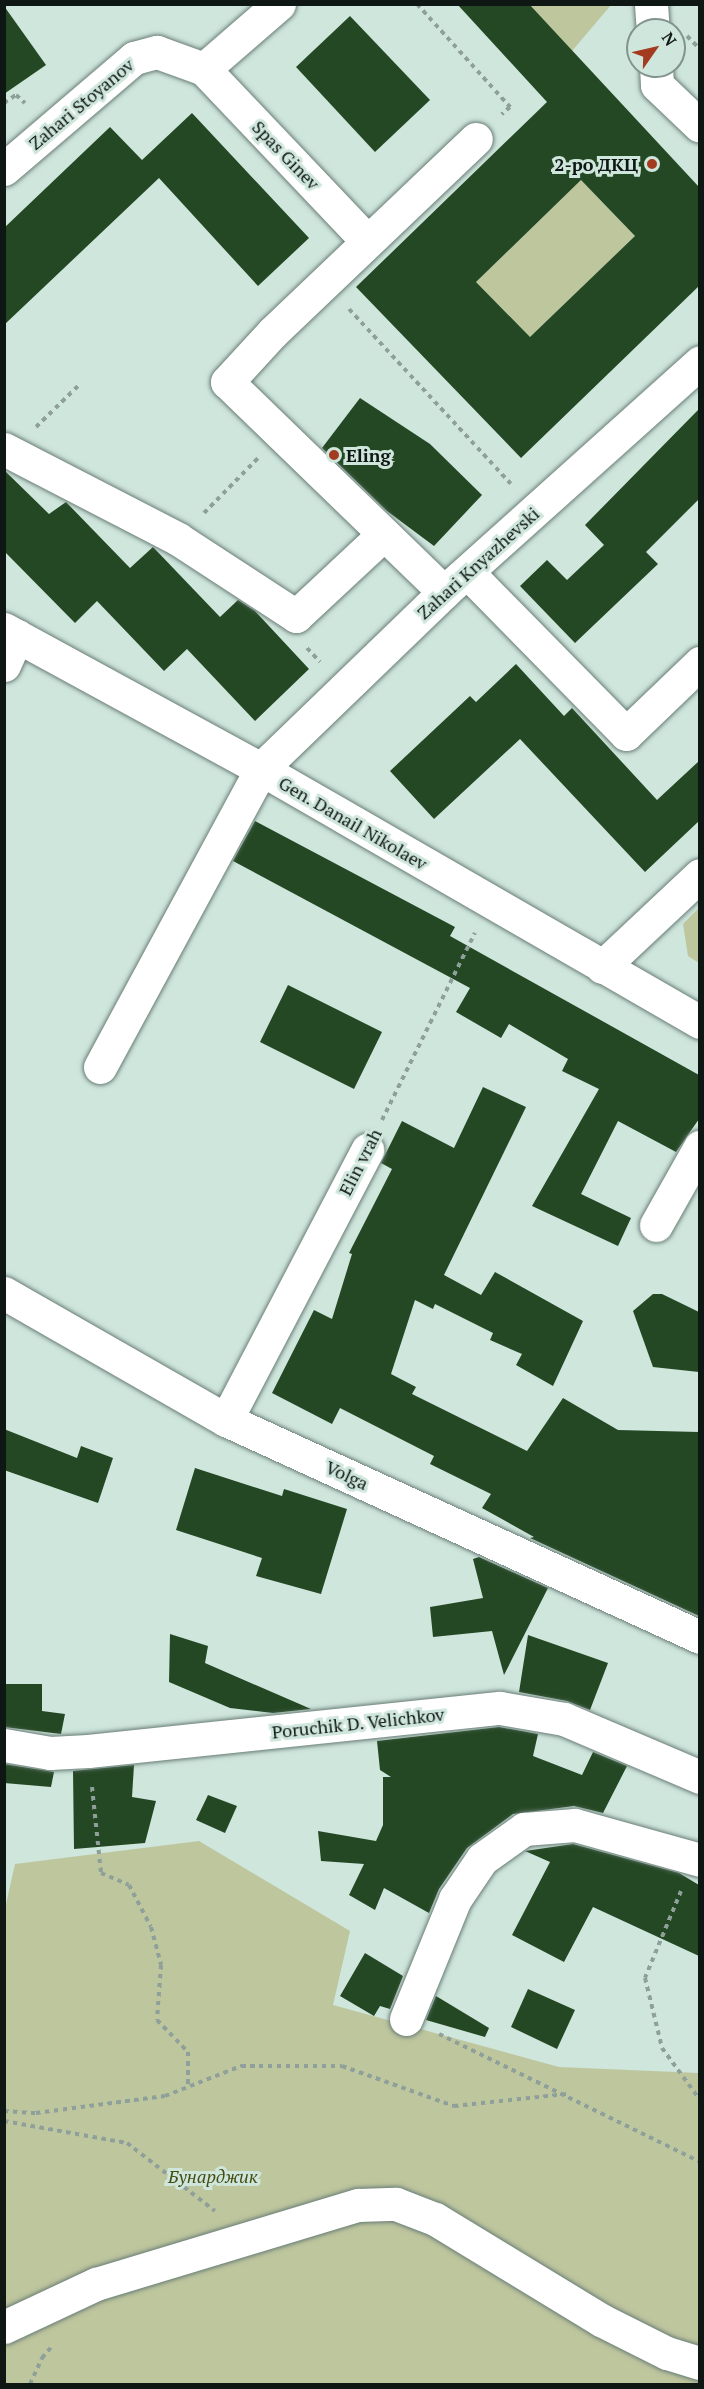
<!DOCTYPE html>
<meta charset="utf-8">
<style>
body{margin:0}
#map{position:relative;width:704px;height:2389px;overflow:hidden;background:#cfe6dd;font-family:"PT Serif",serif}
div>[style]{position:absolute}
.green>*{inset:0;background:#bec69e}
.building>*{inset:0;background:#254824}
.path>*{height:4px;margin-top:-2px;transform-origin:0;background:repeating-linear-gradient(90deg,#8ea099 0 4.5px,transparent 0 9px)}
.roads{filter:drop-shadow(0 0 2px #697d76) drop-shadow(0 0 2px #697d76)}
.minor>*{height:33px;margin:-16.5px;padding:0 16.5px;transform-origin:16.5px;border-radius:16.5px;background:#fff}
.dots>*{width:16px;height:16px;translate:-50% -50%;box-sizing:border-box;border:3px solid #cfe6dd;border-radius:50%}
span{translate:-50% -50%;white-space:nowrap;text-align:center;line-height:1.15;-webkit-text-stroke:6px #cfe6dd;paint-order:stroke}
.street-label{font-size:18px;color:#0f1714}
.poi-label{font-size:18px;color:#0f1714;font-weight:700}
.right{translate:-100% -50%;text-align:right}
.left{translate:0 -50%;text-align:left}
.park-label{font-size:18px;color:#464d11;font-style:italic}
.frame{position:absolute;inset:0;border:6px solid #0f1714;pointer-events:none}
.north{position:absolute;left:626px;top:18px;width:60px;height:60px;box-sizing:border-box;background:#cfe6dd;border:2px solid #82938d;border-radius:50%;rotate:56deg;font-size:16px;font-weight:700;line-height:24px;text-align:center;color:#0f1714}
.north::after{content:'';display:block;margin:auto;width:21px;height:27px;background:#a33b20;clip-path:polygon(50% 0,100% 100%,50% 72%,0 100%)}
</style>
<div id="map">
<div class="green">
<div style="clip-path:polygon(529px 5px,611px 5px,572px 51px)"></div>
<div style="clip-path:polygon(581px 180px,635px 236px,530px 337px,476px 282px)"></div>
<div style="clip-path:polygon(699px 908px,699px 963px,688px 956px,683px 924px)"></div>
<div style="clip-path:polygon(199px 1841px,350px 1931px,333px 2005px,559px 2067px,699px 2073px,699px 2384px,5px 2384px,4px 1913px,15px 1864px)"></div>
</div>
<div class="building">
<div style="clip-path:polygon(evenodd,457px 4px,529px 4px,699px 187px,699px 286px,521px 458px,356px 287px,547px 102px,457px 4px,581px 180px,635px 236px,530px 337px,476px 282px,581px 180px)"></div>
<div style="clip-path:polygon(4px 6px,46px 65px,4px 94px)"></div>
<div style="clip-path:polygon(350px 16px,430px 100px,375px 152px,296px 67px)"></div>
<div style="clip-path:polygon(192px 113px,309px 238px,258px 286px,159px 178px,4px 325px,4px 228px,110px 127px,142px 160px)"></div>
<div style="clip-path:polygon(360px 398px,430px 444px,482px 495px,434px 546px,387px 511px,322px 448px)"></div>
<div style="clip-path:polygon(699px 409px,699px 499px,646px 552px,658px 564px,575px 643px,520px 586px,547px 560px,567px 580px,604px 545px,585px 525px)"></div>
<div style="clip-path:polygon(4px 470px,49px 514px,66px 502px,130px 568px,153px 547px,220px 617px,238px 600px,255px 611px,309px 669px,255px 721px,187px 649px,164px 671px,97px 601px,75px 623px,4px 551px)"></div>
<div style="clip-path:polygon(516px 664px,564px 716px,572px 708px,657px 800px,699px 761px,699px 821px,645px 872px,520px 739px,434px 819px,390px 771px,470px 696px,476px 702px)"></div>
<div style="clip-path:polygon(255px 821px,455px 927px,450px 936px,699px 1075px,699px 1119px,676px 1152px,618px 1121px,581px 1194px,631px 1218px,618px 1246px,532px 1206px,599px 1089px,562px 1071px,568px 1059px,509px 1024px,501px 1038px,456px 1012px,470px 988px,233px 861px)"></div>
<div style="clip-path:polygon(288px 985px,382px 1032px,354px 1089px,260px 1042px)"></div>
<div style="clip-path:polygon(483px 1087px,526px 1107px,444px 1275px,481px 1295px,495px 1272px,583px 1321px,553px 1386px,516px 1365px,522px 1354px,490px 1340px,493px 1333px,435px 1304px,433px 1309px,415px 1300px,391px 1374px,416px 1387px,412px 1394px,527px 1451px,563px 1398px,618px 1430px,699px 1432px,699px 1616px,530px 1538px,534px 1537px,482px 1508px,491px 1494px,430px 1464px,434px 1456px,340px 1408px,332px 1424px,272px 1393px,314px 1310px,332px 1319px,352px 1254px,349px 1253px,392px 1169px,381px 1163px,402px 1121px,454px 1148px)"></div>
<div style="clip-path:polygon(653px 1294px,662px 1294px,699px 1312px,699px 1372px,653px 1367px,633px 1311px)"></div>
<div style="clip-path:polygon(4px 1429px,77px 1458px,81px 1446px,113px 1458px,98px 1503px,4px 1470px)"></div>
<div style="clip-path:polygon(195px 1468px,282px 1496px,284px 1489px,347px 1509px,321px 1594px,256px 1576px,262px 1558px,176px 1530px)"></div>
<div style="clip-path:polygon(479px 1557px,548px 1588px,504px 1675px,492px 1631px,433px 1637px,430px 1607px,483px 1598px,473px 1559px)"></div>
<div style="clip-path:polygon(170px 1634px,208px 1646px,205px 1663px,311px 1709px,273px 1713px,230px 1708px,169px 1682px)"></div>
<div style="clip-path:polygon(528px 1635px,608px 1663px,590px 1710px,567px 1701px,519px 1692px)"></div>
<div style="clip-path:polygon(4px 1684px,42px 1684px,42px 1711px,65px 1714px,61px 1734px,4px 1727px)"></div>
<div style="clip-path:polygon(499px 1727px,538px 1734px,533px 1756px,582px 1775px,593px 1752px,627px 1766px,603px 1813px,574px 1806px,513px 1814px,467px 1848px,439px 1889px,429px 1913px,384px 1888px,375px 1910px,349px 1895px,364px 1864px,321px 1861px,318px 1831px,376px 1841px,383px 1825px,383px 1777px,391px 1777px,380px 1770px,377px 1741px)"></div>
<div style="clip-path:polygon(4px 1764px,54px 1772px,51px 1787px,4px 1783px)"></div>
<div style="clip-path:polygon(134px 1765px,132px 1797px,156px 1801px,145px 1843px,74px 1849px,73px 1771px)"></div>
<div style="clip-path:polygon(208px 1795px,237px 1806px,225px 1833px,196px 1820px)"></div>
<div style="clip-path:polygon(573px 1844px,679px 1873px,699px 1885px,699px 1956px,593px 1907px,564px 1962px,512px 1935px,550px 1862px,525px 1851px)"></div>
<div style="clip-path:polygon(365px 1953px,403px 1976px,390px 2009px,380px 2006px,374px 2016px,340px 1996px)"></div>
<div style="clip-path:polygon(528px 1989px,575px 2010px,557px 2049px,511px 2027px)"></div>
<div style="clip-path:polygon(436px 1996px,489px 2028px,485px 2037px,426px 2020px)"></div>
</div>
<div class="path">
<div style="left:417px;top:4px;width:139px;rotate:47.9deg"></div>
<div style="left:510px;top:107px;width:11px;rotate:139deg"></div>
<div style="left:687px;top:36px;width:18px;rotate:45deg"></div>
<div style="left:4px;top:103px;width:14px;rotate:-34deg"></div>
<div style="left:16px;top:95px;width:12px;rotate:42deg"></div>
<div style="left:349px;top:309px;width:238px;rotate:47.2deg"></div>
<div style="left:36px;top:427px;width:59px;rotate:-44.3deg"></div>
<div style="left:204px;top:513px;width:77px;rotate:-45.5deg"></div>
<div style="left:307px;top:648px;width:19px;rotate:47deg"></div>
<div style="left:382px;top:1120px;width:209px;rotate:-63.6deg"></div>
<div style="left:92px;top:1787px;width:86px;rotate:84deg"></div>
<div style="left:101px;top:1873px;width:30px;rotate:23deg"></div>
<div style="left:129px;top:1885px;width:47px;rotate:62.4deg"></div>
<div style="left:151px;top:1927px;width:39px;rotate:75deg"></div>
<div style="left:161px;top:1965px;width:55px;rotate:94.2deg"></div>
<div style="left:157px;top:2020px;width:45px;rotate:45.9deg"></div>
<div style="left:188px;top:2052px;width:35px;rotate:90deg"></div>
<div style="left:681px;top:1891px;width:94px;rotate:112.5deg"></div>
<div style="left:645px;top:1978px;width:72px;rotate:76.3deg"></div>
<div style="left:662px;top:2048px;width:64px;rotate:53.8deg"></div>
<div style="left:439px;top:2034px;width:291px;rotate:26.1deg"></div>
<div style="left:4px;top:2111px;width:32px;rotate:4deg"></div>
<div style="left:36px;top:2113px;width:130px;rotate:-7.5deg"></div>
<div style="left:165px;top:2096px;width:82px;rotate:-21.5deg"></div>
<div style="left:241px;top:2066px;width:101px"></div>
<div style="left:342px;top:2066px;width:119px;rotate:19.7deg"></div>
<div style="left:454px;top:2106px;width:114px;rotate:-6.1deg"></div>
<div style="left:4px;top:2121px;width:125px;rotate:10.1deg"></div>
<div style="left:127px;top:2143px;width:111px;rotate:37.7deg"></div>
<div style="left:30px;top:2384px;width:29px;rotate:-65deg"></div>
<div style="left:42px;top:2358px;width:16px;rotate:-50deg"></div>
</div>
<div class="roads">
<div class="minor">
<div style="left:651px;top:4px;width:26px;rotate:86deg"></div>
<div style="left:656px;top:66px;width:19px;rotate:87deg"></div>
<div style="left:657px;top:85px;width:59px;rotate:43.6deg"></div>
<div style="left:204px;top:69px;width:237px;rotate:46.5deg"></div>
<div style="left:4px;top:169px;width:171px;rotate:-40.5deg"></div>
<div style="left:134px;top:58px;width:24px;rotate:-15deg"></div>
<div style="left:157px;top:52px;width:50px;rotate:19.9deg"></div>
<div style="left:204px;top:69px;width:99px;rotate:-40.9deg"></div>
<div style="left:4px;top:449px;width:196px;rotate:27.3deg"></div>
<div style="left:178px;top:539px;width:141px;rotate:33.1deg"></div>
<div style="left:296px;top:616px;width:120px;rotate:-43deg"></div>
<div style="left:467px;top:572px;width:227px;rotate:45.5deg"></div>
<div style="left:626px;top:734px;width:103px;rotate:-43.8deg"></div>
<div style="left:444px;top:592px;width:302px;rotate:-135.9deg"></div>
<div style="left:227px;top:382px;width:68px;rotate:-47.4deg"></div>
<div style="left:273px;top:332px;width:280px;rotate:-43.6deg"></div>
<div style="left:4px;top:629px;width:293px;rotate:28.6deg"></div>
<div style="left:261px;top:769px;width:507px;rotate:29.96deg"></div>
<div style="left:4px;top:665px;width:32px;rotate:-66deg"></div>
<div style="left:602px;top:967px;width:134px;rotate:-43.2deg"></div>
<div style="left:100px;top:1067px;width:339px;rotate:-61.6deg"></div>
<div style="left:261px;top:769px;width:255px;rotate:-44deg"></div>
<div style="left:444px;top:592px;width:344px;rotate:-41.9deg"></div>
<div style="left:656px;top:1225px;width:90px;rotate:-60.6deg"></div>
<div style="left:4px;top:1293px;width:256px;rotate:29.8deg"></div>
<div style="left:226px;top:1420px;width:521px;rotate:24.6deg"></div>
<div style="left:226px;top:1420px;width:305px;rotate:-62.4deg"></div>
<div style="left:4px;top:1745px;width:47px;rotate:9.9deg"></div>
<div style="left:50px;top:1753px;width:38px;rotate:-3deg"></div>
<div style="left:88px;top:1751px;width:414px;rotate:-6deg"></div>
<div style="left:500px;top:1708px;width:65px;rotate:9.8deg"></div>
<div style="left:564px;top:1719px;width:148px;rotate:23.1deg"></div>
<div style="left:406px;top:2019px;width:130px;rotate:-67.8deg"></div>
<div style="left:455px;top:1899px;width:48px;rotate:-56deg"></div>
<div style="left:482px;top:1859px;width:52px;rotate:-35.5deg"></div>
<div style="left:524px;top:1829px;width:51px;rotate:-4.5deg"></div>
<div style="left:575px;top:1825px;width:130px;rotate:15.6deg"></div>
<div style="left:4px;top:2327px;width:102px;rotate:-25.1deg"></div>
<div style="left:96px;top:2284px;width:274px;rotate:-16.8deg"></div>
<div style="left:358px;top:2205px;width:38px;rotate:-2deg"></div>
<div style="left:396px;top:2204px;width:42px;rotate:21deg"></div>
<div style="left:435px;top:2219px;width:194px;rotate:31.3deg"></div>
<div style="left:601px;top:2320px;width:74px;rotate:26.6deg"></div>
<div style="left:667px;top:2353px;width:34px;rotate:17deg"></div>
</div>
</div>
<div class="dots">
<div style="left:652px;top:164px;background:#a33b20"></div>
<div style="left:334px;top:455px;background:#a33b20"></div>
</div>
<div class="street-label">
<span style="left:81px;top:104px;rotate:-40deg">Zahari Stoyanov</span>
<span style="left:286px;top:155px;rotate:46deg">Spas Ginev</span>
<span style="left:478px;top:563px;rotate:-42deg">Zahari Knyazhevski</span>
<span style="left:353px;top:823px;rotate:30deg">Gen. Danail Nikolaev</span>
<span style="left:360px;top:1162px;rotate:-63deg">Elin vrah</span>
<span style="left:347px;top:1475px;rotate:25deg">Volga</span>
<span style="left:358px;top:1723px;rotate:-6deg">Poruchik D. Velichkov</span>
</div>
<div class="poi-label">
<span class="right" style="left:638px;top:164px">2-ро ДКЦ</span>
<span class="left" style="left:346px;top:455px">Eling</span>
</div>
<div class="park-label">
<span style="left:213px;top:2176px">Бунарджик</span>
</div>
<div class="frame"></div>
<div class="north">N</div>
</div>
